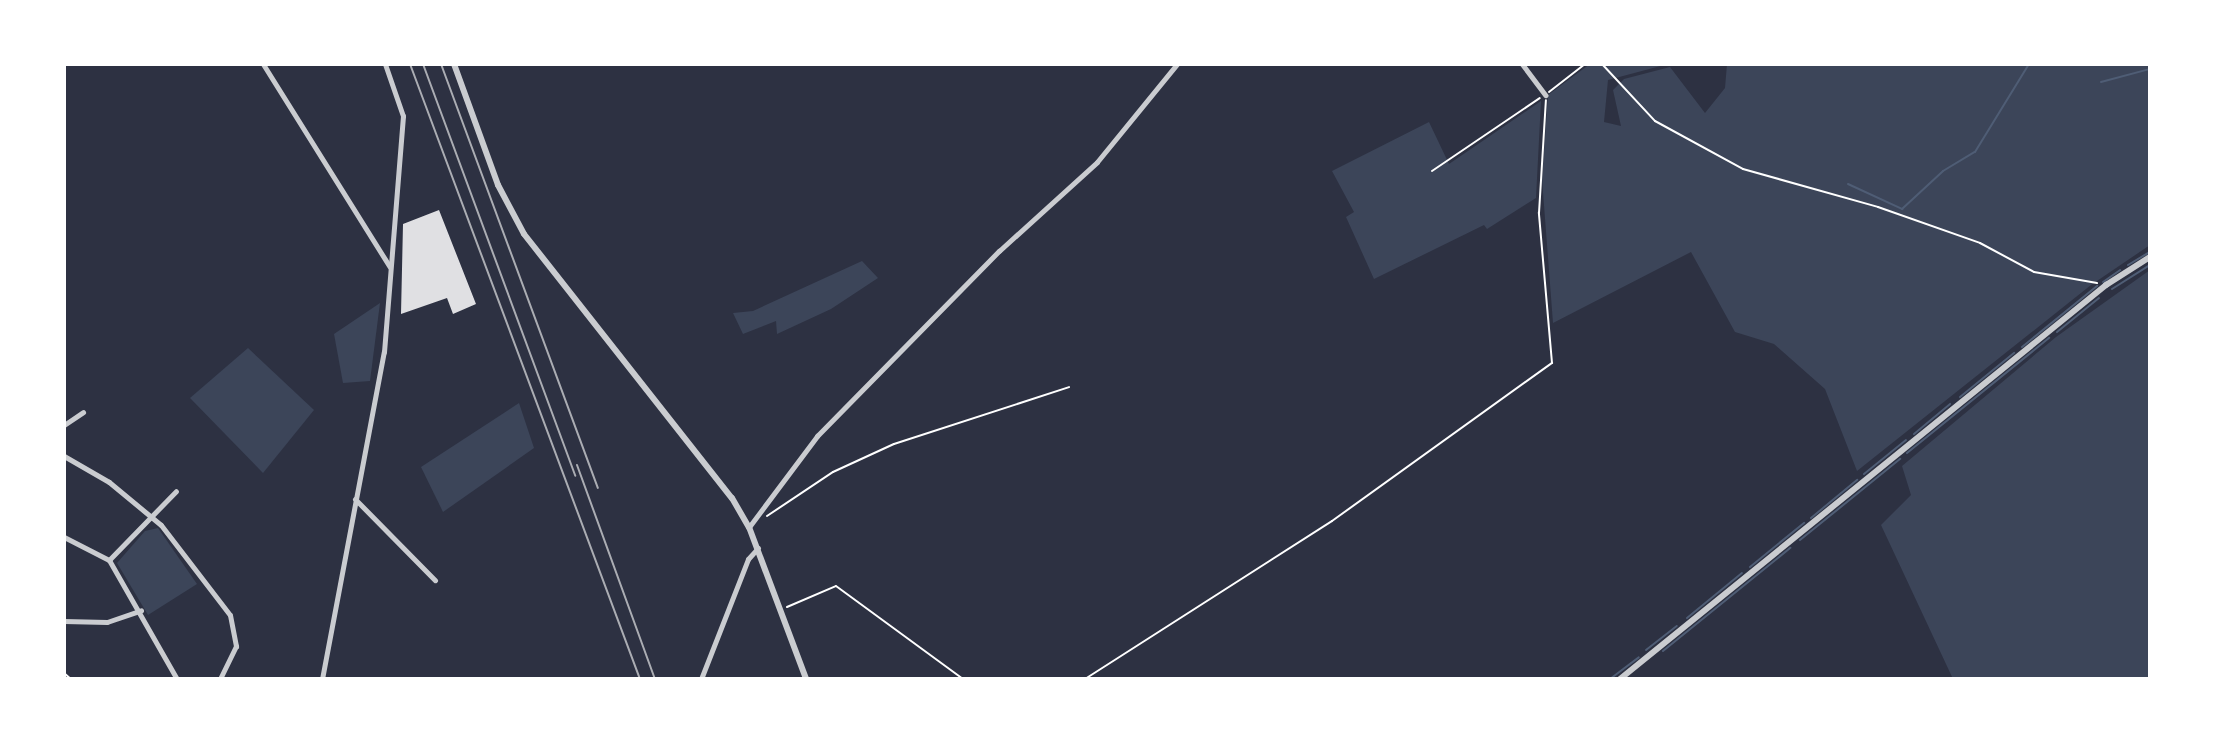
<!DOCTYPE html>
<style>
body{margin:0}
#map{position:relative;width:2214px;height:743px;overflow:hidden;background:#2d3142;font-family:"Open Sans",sans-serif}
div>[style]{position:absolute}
.green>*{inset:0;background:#3c4559}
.stream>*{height:2px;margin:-1px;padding:0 1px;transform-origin:1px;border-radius:1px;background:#4f5d75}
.building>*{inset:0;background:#e0e0e3}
.path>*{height:2px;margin:-1px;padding:0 1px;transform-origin:1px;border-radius:1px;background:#fff}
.minor>*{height:5px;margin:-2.5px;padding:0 2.5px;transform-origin:2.5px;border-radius:2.5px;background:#caccd0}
.tertiary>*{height:6px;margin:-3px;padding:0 3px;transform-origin:3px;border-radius:3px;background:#caccd0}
.rail>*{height:2px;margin:-1px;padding:0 1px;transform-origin:1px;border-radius:1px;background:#abadb3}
span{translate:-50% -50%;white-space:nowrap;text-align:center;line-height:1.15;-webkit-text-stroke:7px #fff;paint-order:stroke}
.frame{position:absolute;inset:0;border:66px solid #fff;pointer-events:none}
</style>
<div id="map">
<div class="green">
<div style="clip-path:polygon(1590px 64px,1668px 64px,1608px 80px,1604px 122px,1621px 126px,1613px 90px,1624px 79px,1670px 67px,1705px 113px,1725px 88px,1727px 64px,2150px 64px,2150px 245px,2091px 285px,1857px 471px,1825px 389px,1774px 344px,1735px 332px,1691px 252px,1553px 323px,1542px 179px,1548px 95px)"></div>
<div style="clip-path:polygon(1541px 101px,1536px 198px,1487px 229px,1484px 225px,1374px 279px,1346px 217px,1354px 212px,1332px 171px,1429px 122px,1449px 164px)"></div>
<div style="clip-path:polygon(862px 261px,878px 278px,831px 309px,777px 334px,776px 321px,743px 334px,733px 313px,753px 311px)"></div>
<div style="clip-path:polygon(2150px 270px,2150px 679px,1953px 679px,1881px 525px,1911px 495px,1902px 466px,2056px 337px)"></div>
<div style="clip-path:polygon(380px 303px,370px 381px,343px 383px,334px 334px)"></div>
<div style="clip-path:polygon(248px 348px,314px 410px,263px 473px,190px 398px)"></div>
<div style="clip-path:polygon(519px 403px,534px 448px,443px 512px,421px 467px)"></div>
<div style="clip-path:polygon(158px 528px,197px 584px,148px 615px,117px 563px,145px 531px)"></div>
</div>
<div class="stream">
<div style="left:2101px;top:82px;width:51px;rotate:-14.9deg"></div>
<div style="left:1848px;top:184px;width:60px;rotate:24.8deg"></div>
<div style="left:1902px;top:209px;width:56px;rotate:-42.8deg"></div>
<div style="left:1943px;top:171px;width:37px;rotate:-31deg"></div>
<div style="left:1975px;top:152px;width:103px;rotate:-58.5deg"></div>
<div style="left:2128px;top:265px;width:26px;rotate:-31deg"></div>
<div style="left:2103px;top:282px;width:21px;rotate:-35deg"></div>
<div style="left:2112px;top:289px;width:45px;rotate:-32.3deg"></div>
<div style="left:2057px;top:332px;width:54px;rotate:-39deg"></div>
<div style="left:2022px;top:347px;width:97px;rotate:-39.1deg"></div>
<div style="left:1960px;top:397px;width:70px;rotate:-39.2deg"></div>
<div style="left:1914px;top:434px;width:47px;rotate:-39.8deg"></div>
<div style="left:1907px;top:453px;width:183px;rotate:-39deg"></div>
<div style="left:1864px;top:474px;width:54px;rotate:-39deg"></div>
<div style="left:1811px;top:518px;width:60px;rotate:-39.6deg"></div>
<div style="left:1800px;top:540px;width:129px;rotate:-39deg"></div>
<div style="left:1750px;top:567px;width:70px;rotate:-39.2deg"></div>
<div style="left:1687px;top:618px;width:71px;rotate:-39.3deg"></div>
<div style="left:1646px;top:650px;width:39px;rotate:-38deg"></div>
<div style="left:1663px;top:651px;width:164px;rotate:-39deg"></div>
<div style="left:1610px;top:679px;width:36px;rotate:-37deg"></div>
</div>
<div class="building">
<div style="clip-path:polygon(439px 210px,476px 304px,453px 314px,447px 298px,401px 314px,403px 224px)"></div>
</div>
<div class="path">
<div style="left:1602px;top:64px;width:78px;rotate:47.1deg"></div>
<div style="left:1655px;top:121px;width:100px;rotate:28.6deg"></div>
<div style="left:1743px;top:169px;width:140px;rotate:15.7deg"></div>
<div style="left:1878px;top:207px;width:108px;rotate:19.4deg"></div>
<div style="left:1980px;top:243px;width:61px;rotate:28.2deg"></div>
<div style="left:2034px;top:272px;width:64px;rotate:9.9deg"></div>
<div style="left:1549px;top:92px;width:46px;rotate:-37.9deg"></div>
<div style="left:1432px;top:171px;width:130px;rotate:-34.1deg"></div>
<div style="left:767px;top:516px;width:79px;rotate:-33.7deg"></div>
<div style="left:833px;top:472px;width:67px;rotate:-24.7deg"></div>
<div style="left:894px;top:444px;width:184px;rotate:-18deg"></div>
<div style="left:787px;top:607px;width:53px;rotate:-23.2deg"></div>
<div style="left:836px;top:586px;width:157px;rotate:36.2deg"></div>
<div style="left:64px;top:673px;width:9px;rotate:41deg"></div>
<div style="left:1085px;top:679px;width:293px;rotate:-32.6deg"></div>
<div style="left:1332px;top:521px;width:271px;rotate:-35.7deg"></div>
<div style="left:1552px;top:363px;width:151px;rotate:-95deg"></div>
<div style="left:1539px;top:213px;width:113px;rotate:-86.5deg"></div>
</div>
<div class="minor">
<div style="left:263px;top:64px;width:239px;rotate:58deg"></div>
<div style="left:1522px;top:64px;width:39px;rotate:53deg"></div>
<div style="left:64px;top:425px;width:23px;rotate:-34deg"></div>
<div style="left:64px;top:456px;width:52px;rotate:30deg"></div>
<div style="left:109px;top:482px;width:67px;rotate:39.6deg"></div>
<div style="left:161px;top:525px;width:113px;rotate:52.5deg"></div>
<div style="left:230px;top:615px;width:32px;rotate:79deg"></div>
<div style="left:236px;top:646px;width:37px;rotate:116deg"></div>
<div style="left:355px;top:499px;width:114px;rotate:45.4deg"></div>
<div style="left:749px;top:527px;width:114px;rotate:-53.2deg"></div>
<div style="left:817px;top:436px;width:260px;rotate:-45.5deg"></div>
<div style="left:999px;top:251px;width:132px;rotate:-42.2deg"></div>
<div style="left:1097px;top:162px;width:127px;rotate:-50.8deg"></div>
<div style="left:64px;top:537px;width:51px;rotate:27.1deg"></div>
<div style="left:109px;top:560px;width:137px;rotate:60.3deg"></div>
<div style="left:109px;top:560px;width:96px;rotate:-45.8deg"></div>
<div style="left:64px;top:621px;width:43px;rotate:1.3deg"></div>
<div style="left:107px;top:622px;width:36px;rotate:-19deg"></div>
<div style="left:322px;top:679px;width:333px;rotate:-79.3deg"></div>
<div style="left:384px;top:352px;width:237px;rotate:-85.4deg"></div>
<div style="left:403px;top:116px;width:55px;rotate:-109.1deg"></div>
<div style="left:701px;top:679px;width:129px;rotate:-68.6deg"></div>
<div style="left:748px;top:559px;width:15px;rotate:-48deg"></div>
</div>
<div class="tertiary">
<div style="left:454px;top:64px;width:129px;rotate:70deg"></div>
<div style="left:498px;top:185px;width:55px;rotate:62deg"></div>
<div style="left:524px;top:234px;width:336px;rotate:51.8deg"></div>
<div style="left:732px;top:498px;width:34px;rotate:60deg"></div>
<div style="left:749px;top:527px;width:162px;rotate:69.4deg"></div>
<div style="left:1620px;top:679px;width:626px;rotate:-39.03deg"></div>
<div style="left:2106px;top:285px;width:52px;rotate:-32.5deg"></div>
</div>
<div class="rail">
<div style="left:410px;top:64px;width:657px;rotate:69.5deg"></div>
<div style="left:423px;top:64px;width:439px;rotate:69.7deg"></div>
<div style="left:441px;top:64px;width:452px;rotate:69.7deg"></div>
<div style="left:577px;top:465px;width:228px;rotate:70deg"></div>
</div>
<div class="frame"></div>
</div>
